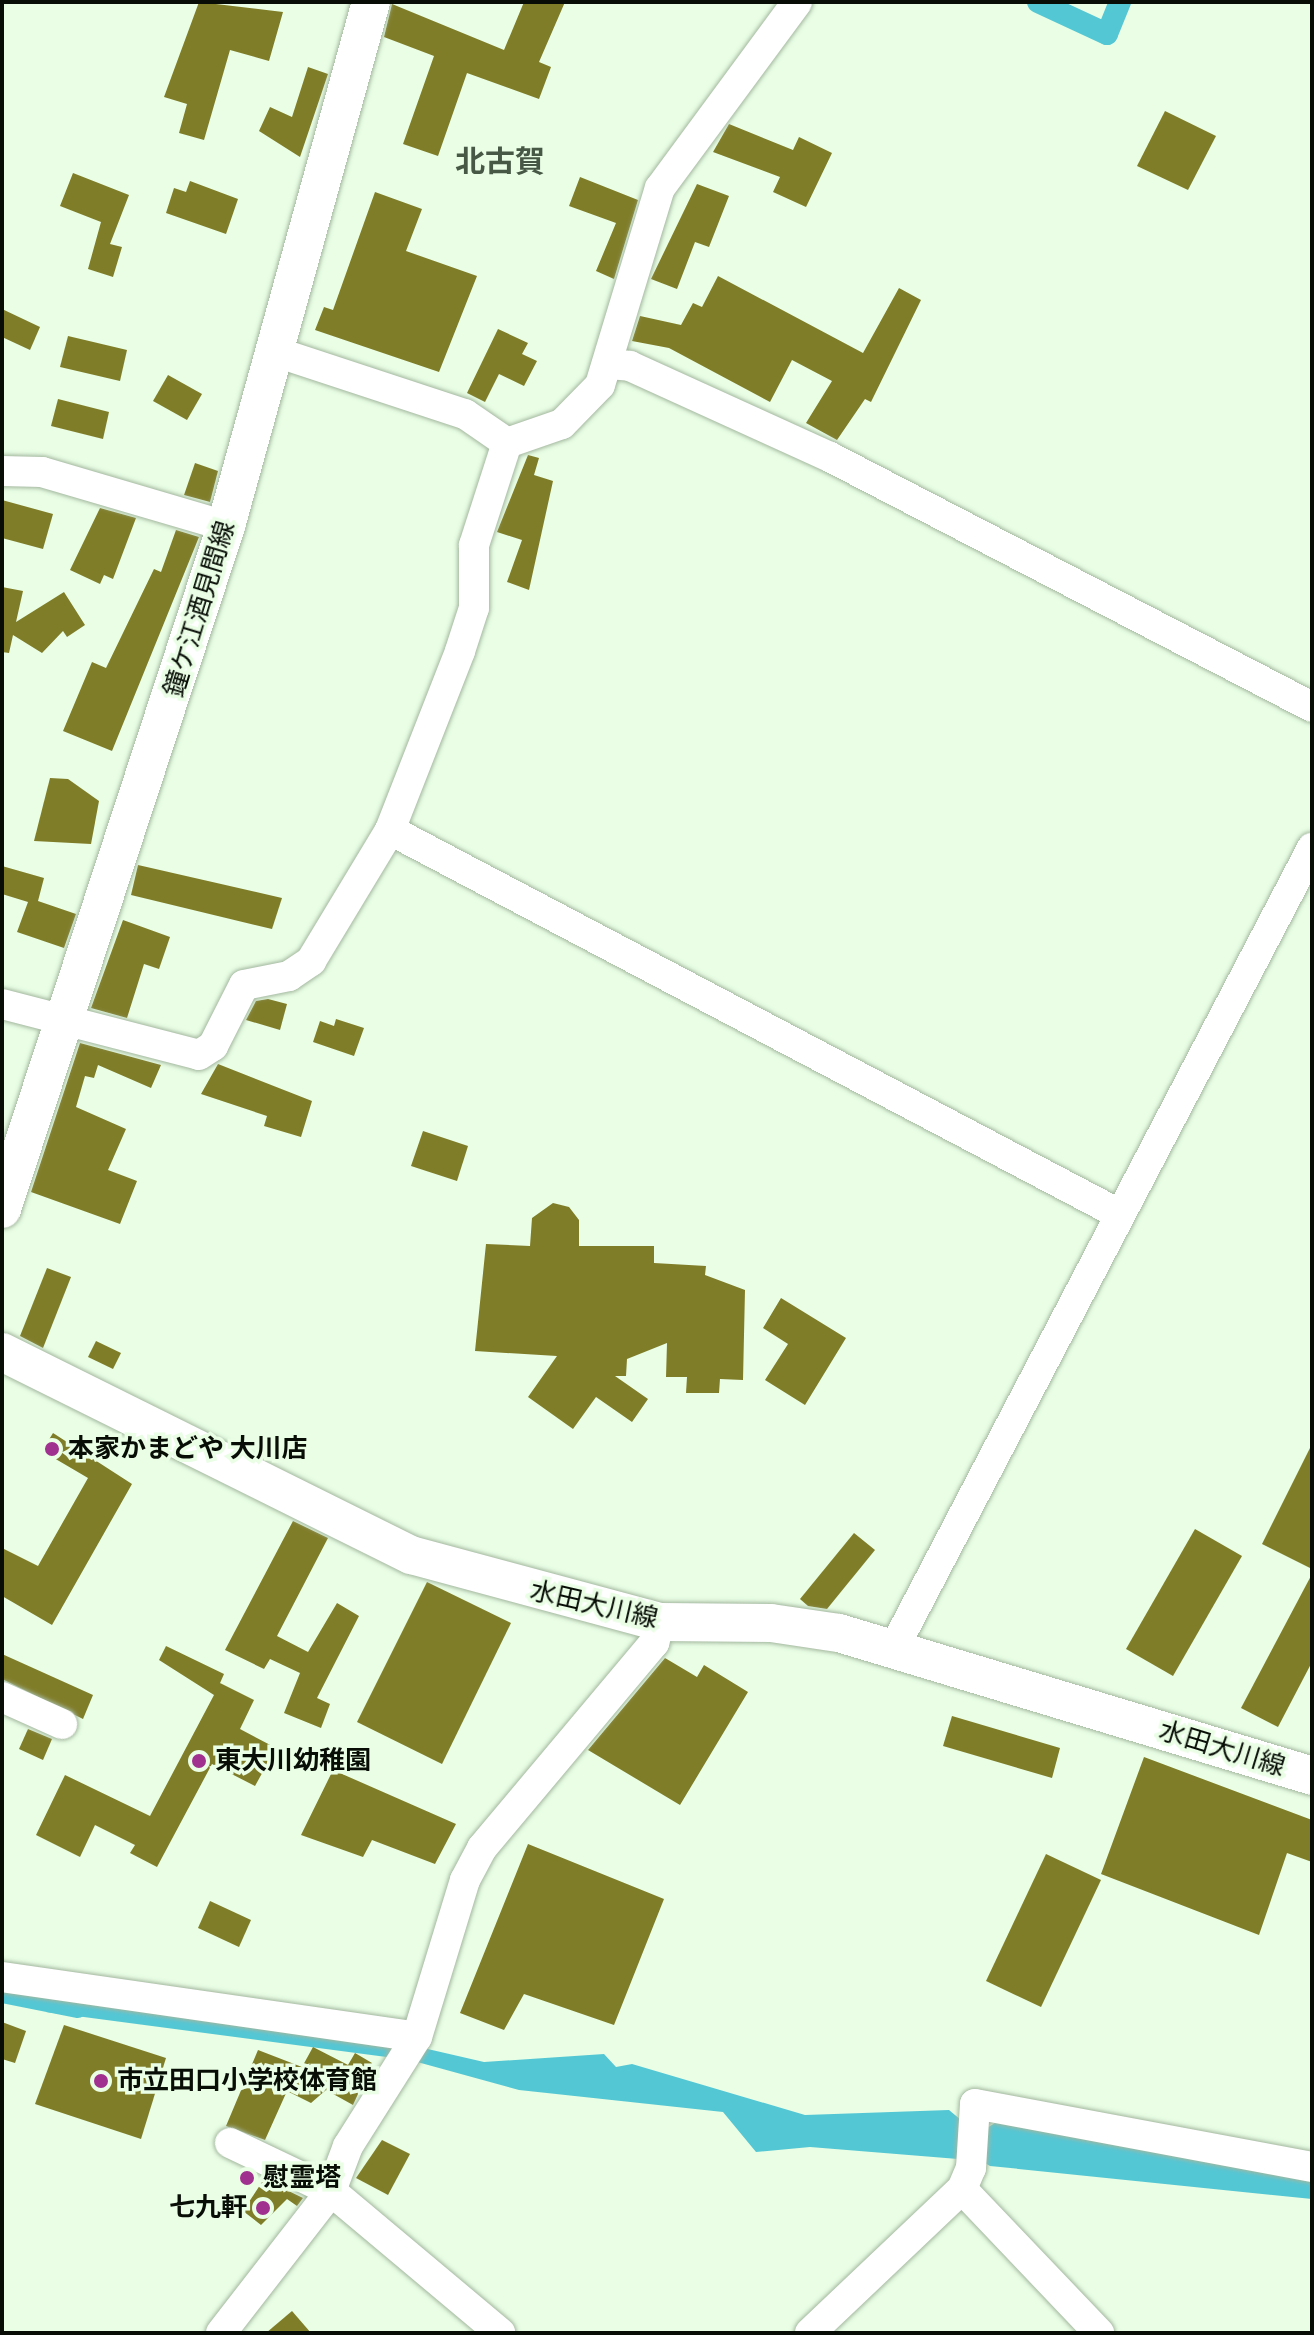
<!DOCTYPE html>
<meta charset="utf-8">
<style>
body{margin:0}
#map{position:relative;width:1314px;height:2335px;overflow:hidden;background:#e9fee5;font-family:Rubik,"Noto Sans JP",sans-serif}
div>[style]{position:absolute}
.water>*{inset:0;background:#54c7d5}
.canal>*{height:22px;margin:-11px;padding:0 11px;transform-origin:11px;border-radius:11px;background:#54c7d5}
.building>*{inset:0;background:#807d29}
.roads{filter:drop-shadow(0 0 2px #a3b79f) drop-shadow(0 0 2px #a3b79f)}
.minor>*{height:30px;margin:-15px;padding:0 15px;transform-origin:15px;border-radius:15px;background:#fff}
.major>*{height:38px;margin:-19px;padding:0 19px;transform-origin:19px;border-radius:19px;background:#fff}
.dots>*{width:22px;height:22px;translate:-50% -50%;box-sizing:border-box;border:4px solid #e9fee5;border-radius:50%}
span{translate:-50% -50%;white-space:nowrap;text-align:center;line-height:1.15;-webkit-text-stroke:7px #e9fee5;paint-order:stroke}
.street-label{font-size:26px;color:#080e06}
.poi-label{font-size:26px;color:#080e06;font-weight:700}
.left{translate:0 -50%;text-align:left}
.right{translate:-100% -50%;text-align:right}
.quarter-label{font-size:30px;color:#475844;font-weight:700}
.frame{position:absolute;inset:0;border:4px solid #080e06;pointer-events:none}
</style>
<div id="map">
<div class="water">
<div style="clip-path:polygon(51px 1993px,395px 2042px,394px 2058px,46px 2012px)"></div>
<div style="clip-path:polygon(419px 2047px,484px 2062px,604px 2054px,616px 2067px,632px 2064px,805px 2115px,949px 2110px,961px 2120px,958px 2159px,810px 2147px,756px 2152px,723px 2112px,519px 2090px,410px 2060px)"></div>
<div style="clip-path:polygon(998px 2121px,1312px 2181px,1312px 2199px,990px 2166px,980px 2160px,987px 2128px)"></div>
</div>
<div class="canal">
<div style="left:1038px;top:2px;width:76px;rotate:24.9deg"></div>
<div style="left:1107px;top:34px;width:35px;rotate:-68deg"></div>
<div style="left:2px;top:1992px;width:77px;rotate:11.2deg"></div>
</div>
<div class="building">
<div style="clip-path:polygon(199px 2px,283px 12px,269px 61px,230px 50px,204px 140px,179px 133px,187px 104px,164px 97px)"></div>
<div style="clip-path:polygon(524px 2px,565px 2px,539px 62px,551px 67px,539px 99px,467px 73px,438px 156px,403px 144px,434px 56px,384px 37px,392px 4px,504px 50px)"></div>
<div style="clip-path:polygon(308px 67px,328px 74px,300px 157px,259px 131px,270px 107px,292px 117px)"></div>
<div style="clip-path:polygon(1165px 111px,1216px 136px,1188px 190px,1137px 166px)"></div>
<div style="clip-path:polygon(729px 124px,793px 150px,799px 137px,832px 153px,806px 207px,773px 192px,780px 177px,713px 152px)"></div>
<div style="clip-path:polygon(73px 173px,129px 195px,110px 244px,122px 247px,113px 277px,88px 269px,101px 222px,60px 206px)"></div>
<div style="clip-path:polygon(580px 177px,638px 200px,614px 279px,596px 271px,616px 223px,569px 206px)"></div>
<div style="clip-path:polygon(190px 181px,238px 199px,226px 234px,166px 213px,174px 188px,186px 192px)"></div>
<div style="clip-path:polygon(697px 184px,729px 196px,709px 247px,695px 242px,677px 289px,651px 279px)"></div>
<div style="clip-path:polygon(375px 192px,422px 209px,406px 251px,477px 276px,439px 372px,315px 330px,324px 307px,333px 310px)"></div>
<div style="clip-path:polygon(718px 276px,863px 353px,899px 288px,921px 300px,871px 402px,865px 399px,837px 440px,806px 423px,832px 381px,792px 360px,770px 402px,669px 348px,632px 341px,640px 316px,681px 325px,693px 303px,702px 307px)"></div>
<div style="clip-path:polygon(2px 309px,40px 327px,30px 350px,2px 337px)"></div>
<div style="clip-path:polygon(498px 329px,528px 343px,522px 354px,537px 361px,524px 386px,499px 374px,485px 402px,467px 393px)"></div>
<div style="clip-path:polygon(68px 336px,127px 350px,120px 381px,60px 367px)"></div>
<div style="clip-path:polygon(168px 375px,202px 394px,187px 420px,153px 401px)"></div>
<div style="clip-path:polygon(58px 399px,109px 412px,103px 439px,51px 426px)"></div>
<div style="clip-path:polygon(528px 455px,539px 458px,534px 475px,553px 481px,529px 590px,507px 582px,522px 540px,497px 532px)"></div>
<div style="clip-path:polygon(195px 463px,218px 471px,210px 502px,184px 495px)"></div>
<div style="clip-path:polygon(2px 500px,53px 514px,43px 549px,2px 538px)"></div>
<div style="clip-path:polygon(100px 508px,136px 518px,113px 579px,104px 575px,100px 584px,70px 570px)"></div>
<div style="clip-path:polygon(176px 530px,199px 537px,112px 751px,63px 731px,92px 662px,106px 668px,154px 569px,161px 572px)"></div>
<div style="clip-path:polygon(2px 587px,23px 591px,16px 622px,64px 592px,85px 625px,67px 637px,63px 631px,42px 653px,13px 635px,9px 653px,2px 652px)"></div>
<div style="clip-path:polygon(50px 778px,68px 779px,99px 801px,91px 844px,34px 841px)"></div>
<div style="clip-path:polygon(138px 865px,282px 898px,272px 929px,131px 895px)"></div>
<div style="clip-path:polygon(2px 866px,44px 878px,38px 901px,76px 914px,64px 948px,17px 932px,28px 902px,2px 894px)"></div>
<div style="clip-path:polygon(123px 920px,170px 937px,159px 969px,144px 964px,127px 1018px,91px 1008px)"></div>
<div style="clip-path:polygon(268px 999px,287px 1004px,280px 1030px,246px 1020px,256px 1001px)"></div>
<div style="clip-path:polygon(336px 1019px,364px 1028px,354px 1056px,313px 1042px,320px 1021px,334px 1026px)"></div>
<div style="clip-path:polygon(80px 1043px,161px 1065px,151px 1088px,98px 1065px,94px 1078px,85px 1076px,76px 1107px,126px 1129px,108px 1170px,137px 1181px,120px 1224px,31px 1192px)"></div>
<div style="clip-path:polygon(218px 1064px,312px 1101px,301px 1137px,264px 1126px,267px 1116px,201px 1094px)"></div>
<div style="clip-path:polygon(423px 1131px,468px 1146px,457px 1181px,411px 1166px)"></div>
<div style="clip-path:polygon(553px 1203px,569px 1207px,579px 1220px,579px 1246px,654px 1246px,654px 1263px,706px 1266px,705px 1275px,745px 1290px,743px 1380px,720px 1379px,719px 1393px,686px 1393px,687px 1377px,666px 1377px,667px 1343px,627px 1359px,626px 1376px,615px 1376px,648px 1399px,632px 1422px,596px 1397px,573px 1429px,528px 1397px,557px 1356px,475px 1351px,486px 1244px,530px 1246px,532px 1218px)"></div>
<div style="clip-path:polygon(47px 1268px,71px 1277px,43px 1348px,20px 1336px)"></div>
<div style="clip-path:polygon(781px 1298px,846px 1338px,805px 1405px,765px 1380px,788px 1344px,763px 1328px)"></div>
<div style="clip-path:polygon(96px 1341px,121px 1353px,113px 1369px,88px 1357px)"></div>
<div style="clip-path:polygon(53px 1433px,132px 1484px,52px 1625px,2px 1596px,2px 1548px,38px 1566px,88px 1478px,42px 1451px)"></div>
<div style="clip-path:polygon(1312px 1444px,1312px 1569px,1262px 1544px)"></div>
<div style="clip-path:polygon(293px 1521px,328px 1538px,277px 1636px,308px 1652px,337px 1603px,359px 1616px,317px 1698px,330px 1704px,321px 1728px,284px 1713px,300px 1673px,270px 1659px,264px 1669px,225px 1650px)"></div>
<div style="clip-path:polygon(1195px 1529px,1242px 1556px,1173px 1676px,1126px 1649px)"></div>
<div style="clip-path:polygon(854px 1533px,875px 1550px,827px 1609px,808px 1606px,800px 1599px)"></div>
<div style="clip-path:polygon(1312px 1574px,1312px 1662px,1278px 1727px,1241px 1708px)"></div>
<div style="clip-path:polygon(427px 1582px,511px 1623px,442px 1764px,357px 1722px)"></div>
<div style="clip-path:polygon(166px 1646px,224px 1674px,217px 1690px,220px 1683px,254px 1700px,240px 1729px,276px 1748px,255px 1786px,212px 1764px,157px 1867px,130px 1853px,135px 1845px,95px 1825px,80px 1857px,36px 1835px,65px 1775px,150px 1816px,214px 1695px,159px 1660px)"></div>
<div style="clip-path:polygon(2px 1654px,93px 1695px,83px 1719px,2px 1679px)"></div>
<div style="clip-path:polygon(665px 1658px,697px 1677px,704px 1665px,748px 1692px,680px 1805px,588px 1750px)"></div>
<div style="clip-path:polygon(952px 1716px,1060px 1748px,1052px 1778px,943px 1746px)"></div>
<div style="clip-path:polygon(28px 1729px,52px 1739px,43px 1760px,19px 1749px)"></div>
<div style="clip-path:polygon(1144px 1757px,1312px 1820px,1312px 1862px,1287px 1853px,1259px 1935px,1101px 1874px)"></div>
<div style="clip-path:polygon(333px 1770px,456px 1824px,435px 1864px,372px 1840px,363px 1857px,301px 1835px)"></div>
<div style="clip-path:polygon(528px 1844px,664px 1899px,614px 2025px,524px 1994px,504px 2030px,460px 2013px)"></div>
<div style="clip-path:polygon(1046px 1854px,1101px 1880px,1041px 2007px,986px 1981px)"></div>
<div style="clip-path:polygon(210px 1901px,251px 1920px,239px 1947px,198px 1928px)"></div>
<div style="clip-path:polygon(2px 2022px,26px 2031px,15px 2063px,2px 2059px)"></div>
<div style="clip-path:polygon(64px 2025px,166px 2058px,141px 2139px,35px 2104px)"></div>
<div style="clip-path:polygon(313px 2047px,348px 2065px,355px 2053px,372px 2063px,353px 2105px,326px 2090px,311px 2103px,287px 2091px,265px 2140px,226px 2126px,258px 2050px,302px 2067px)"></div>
<div style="clip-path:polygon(382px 2140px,410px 2154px,388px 2195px,356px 2178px)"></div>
<div style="clip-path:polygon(264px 2179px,303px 2198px,297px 2206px,287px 2199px,261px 2225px,243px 2211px)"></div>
<div style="clip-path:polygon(292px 2311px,311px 2333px,266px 2333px)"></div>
</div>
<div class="roads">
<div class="minor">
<div style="left:276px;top:352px;width:199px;rotate:18.2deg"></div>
<div style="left:465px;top:414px;width:51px;rotate:34.6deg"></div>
<div style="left:507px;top:443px;width:58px;rotate:-19.1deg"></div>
<div style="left:562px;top:424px;width:54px;rotate:-45.7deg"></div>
<div style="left:600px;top:385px;width:206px;rotate:-73.1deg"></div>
<div style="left:660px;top:188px;width:231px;rotate:-53.6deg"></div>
<div style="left:609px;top:364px;width:21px;rotate:5deg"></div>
<div style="left:630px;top:366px;width:220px;rotate:24.5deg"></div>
<div style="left:830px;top:457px;width:543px;rotate:27.41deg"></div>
<div style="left:2px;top:471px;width:40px;rotate:1.4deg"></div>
<div style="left:42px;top:472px;width:192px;rotate:16.4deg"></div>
<div style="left:390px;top:830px;width:824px;rotate:27.78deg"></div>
<div style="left:2px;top:1004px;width:203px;rotate:14.5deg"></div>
<div style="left:199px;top:1055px;width:17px;rotate:-33deg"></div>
<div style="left:213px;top:1046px;width:68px;rotate:-63.1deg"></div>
<div style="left:244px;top:985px;width:46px;rotate:-11.3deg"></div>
<div style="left:289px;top:976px;width:27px;rotate:-34deg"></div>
<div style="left:311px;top:961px;width:153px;rotate:-58.9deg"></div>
<div style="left:390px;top:830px;width:192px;rotate:-68.6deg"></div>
<div style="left:460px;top:651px;width:45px;rotate:-72deg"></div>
<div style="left:474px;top:608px;width:63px;rotate:-90deg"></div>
<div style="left:474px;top:545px;width:107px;rotate:-72.1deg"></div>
<div style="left:894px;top:1648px;width:903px;rotate:-62.41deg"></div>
<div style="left:2px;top:1697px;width:66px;rotate:24.2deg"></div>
<div style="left:2px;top:1977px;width:419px;rotate:8.2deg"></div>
<div style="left:230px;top:2143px;width:112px;rotate:25.4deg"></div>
<div style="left:331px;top:2191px;width:221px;rotate:40deg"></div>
<div style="left:962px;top:2189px;width:199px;rotate:46.4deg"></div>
<div style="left:221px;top:2333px;width:180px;rotate:-52.2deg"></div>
<div style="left:331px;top:2191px;width:48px;rotate:-69.3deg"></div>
<div style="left:348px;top:2146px;width:129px;rotate:-57.7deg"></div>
<div style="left:417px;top:2037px;width:164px;rotate:-73deg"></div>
<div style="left:465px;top:1880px;width:36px;rotate:-62deg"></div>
<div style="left:482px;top:1848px;width:268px;rotate:-50deg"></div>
<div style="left:654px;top:1643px;width:22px;rotate:-74deg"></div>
<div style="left:810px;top:2333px;width:209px;rotate:-43.5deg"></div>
<div style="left:962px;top:2189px;width:23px;rotate:-67deg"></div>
<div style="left:971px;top:2168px;width:64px;rotate:-86.4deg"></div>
<div style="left:975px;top:2104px;width:343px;rotate:10.6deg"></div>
</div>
<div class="major">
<div style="left:2px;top:1209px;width:719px;rotate:-71.84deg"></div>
<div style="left:226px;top:526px;width:544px;rotate:-74.53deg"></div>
<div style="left:2px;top:1352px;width:457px;rotate:26.4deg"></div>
<div style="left:411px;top:1555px;width:258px;rotate:15.1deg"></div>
<div style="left:660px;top:1622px;width:111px;rotate:0.5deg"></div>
<div style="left:771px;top:1623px;width:69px;rotate:8.4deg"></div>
<div style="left:839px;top:1633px;width:494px;rotate:16.8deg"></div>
</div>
</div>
<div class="dots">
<div style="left:52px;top:1449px;background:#a1318e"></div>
<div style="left:199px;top:1761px;background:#a1318e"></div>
<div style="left:101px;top:2081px;background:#a1318e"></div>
<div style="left:247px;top:2178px;background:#a1318e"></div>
<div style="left:263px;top:2208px;background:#a1318e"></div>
</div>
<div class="street-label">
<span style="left:200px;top:609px;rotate:-73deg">鐘ケ江酒見間線</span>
<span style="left:594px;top:1605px;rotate:13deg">水田大川線</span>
<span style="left:1222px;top:1749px;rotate:17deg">水田大川線</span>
</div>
<div class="poi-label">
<span class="left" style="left:68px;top:1449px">本家かまどや 大川店</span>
<span class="left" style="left:215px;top:1761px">東大川幼稚園</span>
<span class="left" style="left:117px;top:2081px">市立田口小学校体育館</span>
<span class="left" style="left:263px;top:2178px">慰霊塔</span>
<span class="right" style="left:247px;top:2208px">七九軒</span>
</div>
<div class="quarter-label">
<span style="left:500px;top:162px">北古賀</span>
</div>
<div class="frame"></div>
</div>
